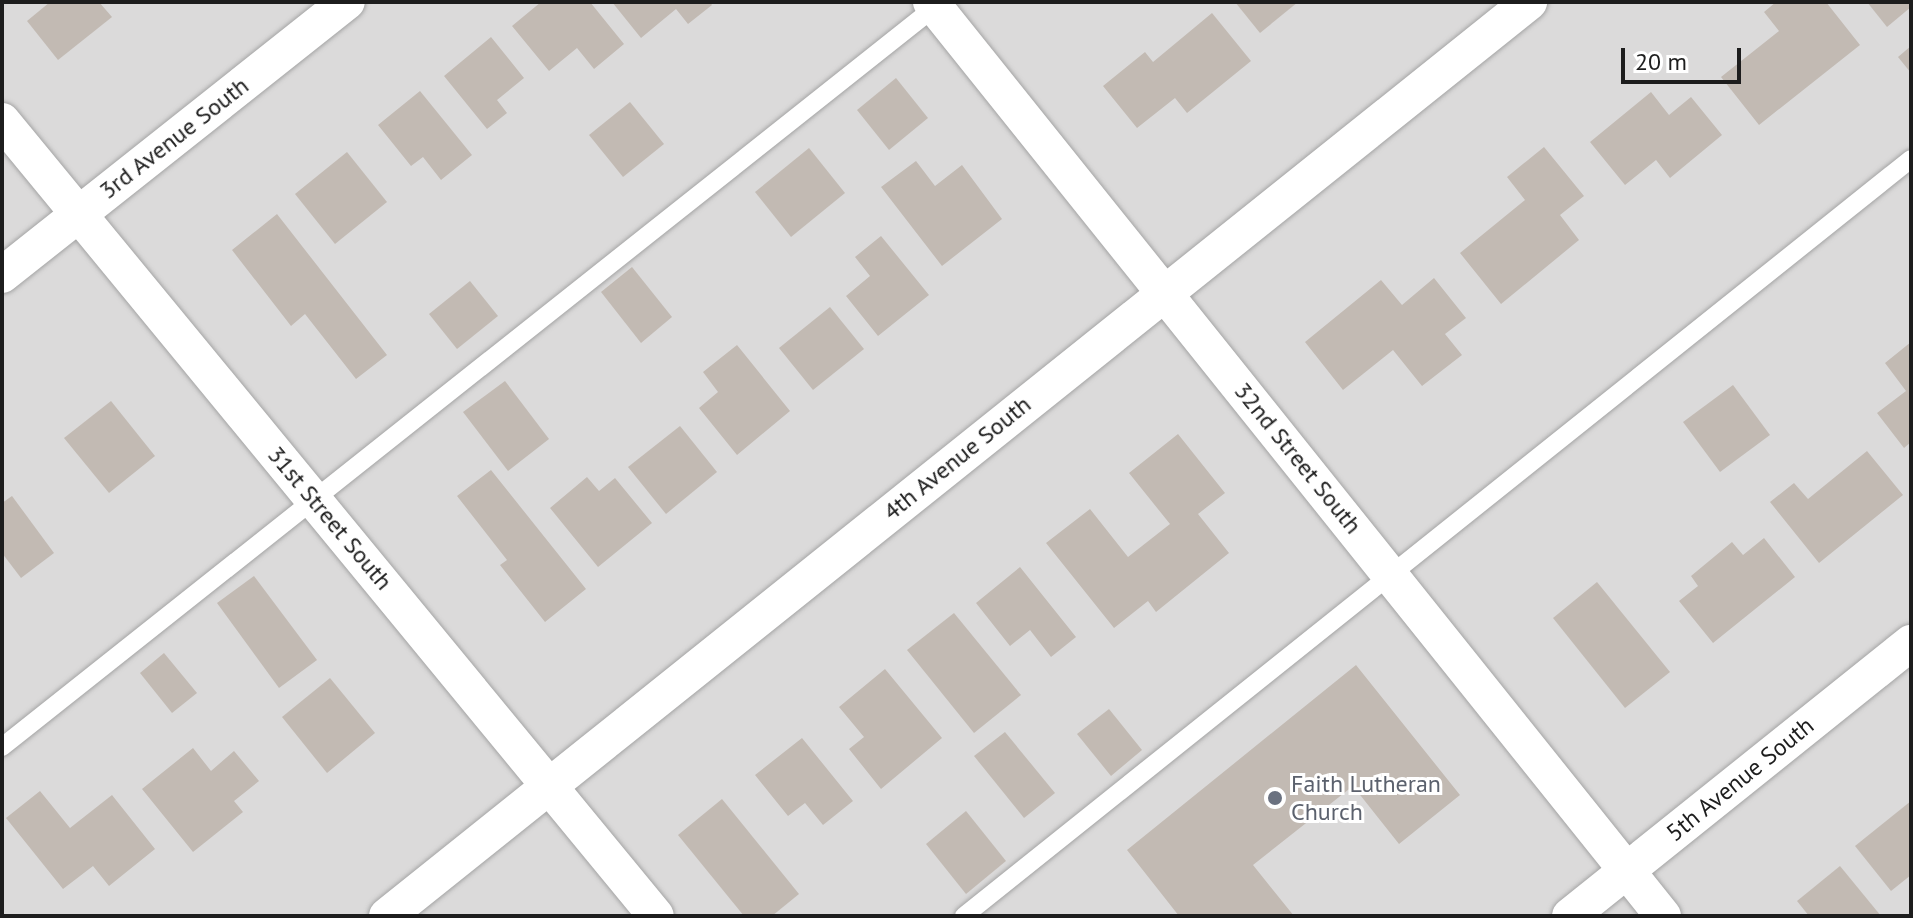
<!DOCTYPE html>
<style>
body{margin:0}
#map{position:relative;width:1913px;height:918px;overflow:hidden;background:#eeebe3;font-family:"PT Sans",sans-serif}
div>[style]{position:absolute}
.residential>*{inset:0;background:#dbdada}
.building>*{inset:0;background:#c2bab3}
.roads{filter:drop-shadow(0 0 2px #a4a4a4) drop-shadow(0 0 2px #a4a4a4)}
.lane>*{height:18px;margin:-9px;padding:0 9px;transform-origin:9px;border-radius:9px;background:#fff}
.street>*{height:36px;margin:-18px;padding:0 18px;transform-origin:18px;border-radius:18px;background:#fff}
.dots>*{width:22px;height:22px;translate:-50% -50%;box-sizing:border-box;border:4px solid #fff;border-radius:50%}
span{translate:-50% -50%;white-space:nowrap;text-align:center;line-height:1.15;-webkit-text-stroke:6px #fff;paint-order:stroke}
.street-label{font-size:24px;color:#1d1d1d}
.worship-label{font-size:24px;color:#5b616d}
.left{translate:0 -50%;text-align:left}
.frame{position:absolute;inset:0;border:4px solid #1d1d1d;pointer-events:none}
.scale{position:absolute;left:1621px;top:48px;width:120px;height:36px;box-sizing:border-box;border:4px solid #1d1d1d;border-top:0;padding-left:10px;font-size:24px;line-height:28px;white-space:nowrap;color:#1d1d1d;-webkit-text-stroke:6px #fff;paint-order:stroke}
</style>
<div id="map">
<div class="residential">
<div style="clip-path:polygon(2px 2px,1911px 2px,1911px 916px,2px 916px)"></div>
</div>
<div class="building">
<div style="clip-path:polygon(50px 2px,99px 2px,112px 17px,58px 60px,27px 21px)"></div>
<div style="clip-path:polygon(541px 2px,590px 2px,624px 44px,594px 69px,577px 48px,549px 71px,512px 26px)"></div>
<div style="clip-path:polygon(612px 2px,710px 2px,712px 5px,688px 24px,676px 9px,641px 38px)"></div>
<div style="clip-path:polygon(1235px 2px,1298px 2px,1260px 33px)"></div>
<div style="clip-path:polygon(1776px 2px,1826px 2px,1860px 45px,1759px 125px,1721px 77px,1779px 31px,1764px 12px)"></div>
<div style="clip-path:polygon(1867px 2px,1911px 2px,1911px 7px,1887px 27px)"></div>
<div style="clip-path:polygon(1212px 13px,1251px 61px,1187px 113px,1175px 98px,1137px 128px,1103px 86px,1145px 52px,1153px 62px)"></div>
<div style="clip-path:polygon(491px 37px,524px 78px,497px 100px,507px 113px,487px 129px,444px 76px)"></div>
<div style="clip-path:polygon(1911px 46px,1911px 73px,1898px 57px)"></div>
<div style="clip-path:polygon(896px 78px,928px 118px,889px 150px,857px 110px)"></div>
<div style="clip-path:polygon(420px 91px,472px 155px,441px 180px,423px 157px,411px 166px,378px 125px)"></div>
<div style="clip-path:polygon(1651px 92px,1669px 115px,1691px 97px,1722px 135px,1670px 178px,1656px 160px,1625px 185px,1590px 142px)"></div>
<div style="clip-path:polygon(630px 102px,664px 144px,623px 177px,589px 135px)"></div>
<div style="clip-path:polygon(1544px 147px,1584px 196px,1560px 215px,1579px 240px,1501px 304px,1460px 253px,1525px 200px,1507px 177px)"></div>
<div style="clip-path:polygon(809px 148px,845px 193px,791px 237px,755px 192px)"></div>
<div style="clip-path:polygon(347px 152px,387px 202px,335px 244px,295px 194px)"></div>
<div style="clip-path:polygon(916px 161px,935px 186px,962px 165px,1002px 219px,942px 266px,881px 187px)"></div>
<div style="clip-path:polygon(277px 214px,387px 355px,356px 379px,305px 314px,291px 326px,232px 250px)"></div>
<div style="clip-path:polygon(881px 236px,929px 295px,878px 336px,846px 296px,870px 276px,855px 257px)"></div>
<div style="clip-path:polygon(632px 267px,672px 317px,641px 343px,601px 292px)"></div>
<div style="clip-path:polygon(1434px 278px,1466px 318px,1445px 334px,1462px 355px,1422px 386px,1393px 350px,1343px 390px,1305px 342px,1381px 280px,1402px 305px)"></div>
<div style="clip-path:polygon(470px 281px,498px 316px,457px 349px,429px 314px)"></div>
<div style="clip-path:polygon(830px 307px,864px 349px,813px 390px,779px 348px)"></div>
<div style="clip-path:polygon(1911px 342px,1911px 442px,1904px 448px,1877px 413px,1906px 391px,1885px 363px)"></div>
<div style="clip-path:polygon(737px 345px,790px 411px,737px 455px,699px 408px,718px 392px,703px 372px)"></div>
<div style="clip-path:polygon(505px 381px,549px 439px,508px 471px,463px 412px)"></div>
<div style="clip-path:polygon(1733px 385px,1770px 435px,1720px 472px,1683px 422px)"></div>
<div style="clip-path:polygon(111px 401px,155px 456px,109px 493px,64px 438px)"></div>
<div style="clip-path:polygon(680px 426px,717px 472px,666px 514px,628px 467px)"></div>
<div style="clip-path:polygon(1178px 434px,1225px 493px,1198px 514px,1229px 553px,1156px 612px,1148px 601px,1114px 628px,1046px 543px,1090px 509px,1128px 557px,1170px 524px,1129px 473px)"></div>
<div style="clip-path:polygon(1867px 451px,1903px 495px,1819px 563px,1770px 502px,1794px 483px,1808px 499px)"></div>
<div style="clip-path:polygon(491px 470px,586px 589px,545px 622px,500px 565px,507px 560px,457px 496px)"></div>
<div style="clip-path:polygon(587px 477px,599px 491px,615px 478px,652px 523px,598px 567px,550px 508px)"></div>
<div style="clip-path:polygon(12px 496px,54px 553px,21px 578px,2px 553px,2px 503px)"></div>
<div style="clip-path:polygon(1764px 538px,1795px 577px,1713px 643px,1679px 601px,1698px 586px,1691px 576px,1732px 542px,1743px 555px)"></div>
<div style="clip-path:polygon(1020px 567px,1076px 637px,1051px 657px,1030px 630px,1010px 646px,976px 603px)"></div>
<div style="clip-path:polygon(254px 576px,317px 660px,279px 688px,217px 603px)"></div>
<div style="clip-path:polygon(1597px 582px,1670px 672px,1625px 708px,1553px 618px)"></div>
<div style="clip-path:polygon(954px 613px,1021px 695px,974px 733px,907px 650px)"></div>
<div style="clip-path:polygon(164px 653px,197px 693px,172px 713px,140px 673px)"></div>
<div style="clip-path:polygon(1356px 665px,1460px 795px,1399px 844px,1353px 786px,1253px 865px,1294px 916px,1179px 916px,1127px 850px)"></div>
<div style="clip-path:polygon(885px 669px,942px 738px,881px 789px,849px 749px,864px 737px,839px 707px)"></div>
<div style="clip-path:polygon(330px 678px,375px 733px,327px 773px,282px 717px)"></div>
<div style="clip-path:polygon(1109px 709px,1142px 750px,1111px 776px,1077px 734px)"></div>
<div style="clip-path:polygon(1005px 732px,1055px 793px,1024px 818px,974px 756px)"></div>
<div style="clip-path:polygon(802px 738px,853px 801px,823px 825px,805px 803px,788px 816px,755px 775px)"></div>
<div style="clip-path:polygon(193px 748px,211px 771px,234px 751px,259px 781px,234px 801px,243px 812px,193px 852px,142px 789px)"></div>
<div style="clip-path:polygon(40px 791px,70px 828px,112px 795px,155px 849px,109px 886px,93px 866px,63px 889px,6px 818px)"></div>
<div style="clip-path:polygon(722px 799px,799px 894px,772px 916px,744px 916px,678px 835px)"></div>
<div style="clip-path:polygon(1911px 801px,1911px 875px,1891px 891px,1855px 846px)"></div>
<div style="clip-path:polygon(966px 811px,1006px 861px,966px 894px,926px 844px)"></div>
<div style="clip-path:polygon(1840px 866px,1881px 916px,1809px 916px,1797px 901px)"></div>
</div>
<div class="roads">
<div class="lane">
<div style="left:2px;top:747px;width:1197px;rotate:-38.42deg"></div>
<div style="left:964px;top:916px;width:1212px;rotate:-38.64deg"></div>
</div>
<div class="street">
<div style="left:931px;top:2px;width:1171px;rotate:51.31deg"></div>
<div style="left:2px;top:121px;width:1029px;rotate:50.56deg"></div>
<div style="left:2px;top:275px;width:440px;rotate:-38.4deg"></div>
<div style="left:387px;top:916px;width:1463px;rotate:-38.67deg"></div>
<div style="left:1570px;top:916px;width:437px;rotate:-38.7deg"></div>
</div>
</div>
<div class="dots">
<div style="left:1275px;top:798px;background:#6b7280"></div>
</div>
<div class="street-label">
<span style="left:174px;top:138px;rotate:-38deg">3rd Avenue South</span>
<span style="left:957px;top:458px;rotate:-39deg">4th Avenue South</span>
<span style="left:1298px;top:458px;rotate:51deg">32nd Street South</span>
<span style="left:330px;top:518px;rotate:50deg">31st Street South</span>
<span style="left:1740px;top:779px;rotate:-39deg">5th Avenue South</span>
</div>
<div class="worship-label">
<span class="left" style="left:1291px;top:798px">Faith Lutheran<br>Church</span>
</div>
<div class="frame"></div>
<div class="scale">20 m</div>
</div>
